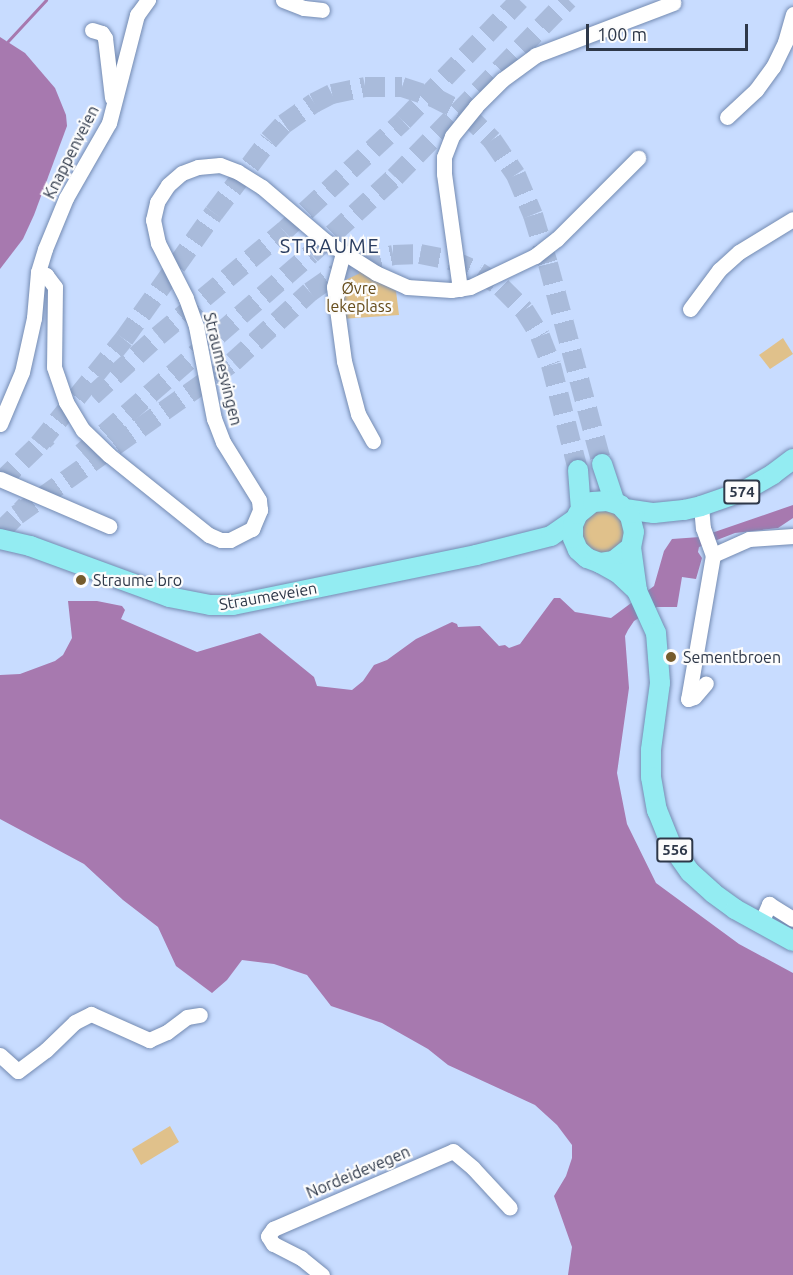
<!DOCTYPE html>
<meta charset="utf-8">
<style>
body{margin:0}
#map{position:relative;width:793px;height:1275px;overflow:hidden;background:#c8dcff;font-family:Ubuntu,sans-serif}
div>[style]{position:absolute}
.green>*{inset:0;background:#e0c18b}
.round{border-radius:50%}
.water>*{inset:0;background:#a779af}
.stream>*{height:3px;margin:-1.5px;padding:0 1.5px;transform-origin:1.5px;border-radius:1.5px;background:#a779af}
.major-tunnel>*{height:20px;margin-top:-10px;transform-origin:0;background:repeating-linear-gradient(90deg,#a9bbdb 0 20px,transparent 0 30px)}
.roads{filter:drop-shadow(0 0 2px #748bb2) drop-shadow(0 0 2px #748bb2)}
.minor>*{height:15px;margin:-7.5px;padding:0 7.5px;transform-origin:7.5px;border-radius:7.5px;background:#fff}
.major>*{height:20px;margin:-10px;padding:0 10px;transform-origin:10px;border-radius:10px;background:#93ecf2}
.dots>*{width:16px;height:16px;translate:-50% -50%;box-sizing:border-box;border:3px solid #fcfcfc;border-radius:50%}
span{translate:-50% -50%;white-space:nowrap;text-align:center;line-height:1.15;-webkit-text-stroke:4.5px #fcfcfc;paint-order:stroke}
.shield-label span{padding:2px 4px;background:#fcfcfc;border:2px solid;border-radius:4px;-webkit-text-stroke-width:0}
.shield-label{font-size:15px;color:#2e3849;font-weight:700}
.street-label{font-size:16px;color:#2e3849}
.park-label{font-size:16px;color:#664c1a}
.poi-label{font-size:16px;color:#2e3849}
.left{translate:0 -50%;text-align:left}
.quarter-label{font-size:20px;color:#2a3d60;letter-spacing:1.5px}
.scale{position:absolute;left:586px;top:24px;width:162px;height:27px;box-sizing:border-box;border:3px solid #2e3849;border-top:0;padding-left:8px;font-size:18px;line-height:21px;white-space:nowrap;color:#2e3849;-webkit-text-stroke:4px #fcfcfc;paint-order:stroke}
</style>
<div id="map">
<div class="green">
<div style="clip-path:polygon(348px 265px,396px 291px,399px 315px,341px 319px,342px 268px)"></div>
<div style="clip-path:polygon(783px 338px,793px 354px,770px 369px,759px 355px)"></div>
<div class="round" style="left:581px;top:510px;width:44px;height:44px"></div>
<div style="clip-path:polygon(170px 1126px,179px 1142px,141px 1165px,132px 1149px)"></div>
</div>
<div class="water">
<div style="clip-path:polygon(0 37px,25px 53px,55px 88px,66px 115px,67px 126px,34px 215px,23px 239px,0 269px)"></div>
<div style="clip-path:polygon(793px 505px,793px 518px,778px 528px,735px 533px,699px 547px,698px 552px,702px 558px,696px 579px,682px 577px,677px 607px,657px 607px,634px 621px,628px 630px,625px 636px,629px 688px,617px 773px,627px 824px,656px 883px,739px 944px,793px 973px,793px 1275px,568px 1275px,572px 1247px,554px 1196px,566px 1176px,572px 1158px,572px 1145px,557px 1125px,535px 1105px,448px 1065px,428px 1049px,382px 1023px,331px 1006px,307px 975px,274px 964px,242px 960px,227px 980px,212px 993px,176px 966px,158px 927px,123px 900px,84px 864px,0 819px,0 675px,20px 674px,55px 661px,63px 655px,72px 638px,68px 601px,97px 601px,122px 606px,125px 610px,121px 619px,197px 652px,260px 633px,314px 677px,317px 686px,352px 690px,363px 681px,374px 665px,387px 660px,416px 639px,452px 622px,457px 624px,458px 627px,480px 626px,499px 646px,505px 645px,509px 648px,520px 644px,554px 598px,560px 598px,575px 612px,611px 618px,654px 586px,664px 551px,672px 539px,700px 537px)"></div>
</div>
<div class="stream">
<div style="left:8px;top:41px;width:56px;rotate:-47.2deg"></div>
</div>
<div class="major-tunnel">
<div style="left:92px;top:396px;width:89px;rotate:-42.3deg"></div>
<div style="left:158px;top:336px;width:164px;rotate:-39.8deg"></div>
<div style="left:284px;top:231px;width:162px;rotate:-42.7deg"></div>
<div style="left:403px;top:121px;width:168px;rotate:-46deg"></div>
<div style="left:39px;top:444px;width:135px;rotate:-51deg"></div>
<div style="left:124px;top:339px;width:155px;rotate:-54.5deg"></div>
<div style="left:214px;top:213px;width:91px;rotate:-53deg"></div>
<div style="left:269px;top:140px;width:22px;rotate:-47deg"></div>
<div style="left:284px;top:124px;width:37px;rotate:-35deg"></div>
<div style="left:314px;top:103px;width:20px;rotate:-27deg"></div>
<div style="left:332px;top:94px;width:34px;rotate:-12deg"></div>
<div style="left:365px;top:87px;width:37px"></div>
<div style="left:402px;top:87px;width:33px;rotate:18deg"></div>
<div style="left:433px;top:97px;width:37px;rotate:27deg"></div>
<div style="left:466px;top:114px;width:37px;rotate:45deg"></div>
<div style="left:492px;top:140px;width:42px;rotate:55.6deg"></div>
<div style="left:516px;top:175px;width:43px;rotate:67deg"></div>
<div style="left:533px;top:215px;width:51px;rotate:73deg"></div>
<div style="left:548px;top:264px;width:207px;rotate:74.9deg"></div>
<div style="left:82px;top:453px;width:303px;rotate:-41deg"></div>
<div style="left:311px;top:254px;width:114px;rotate:-42.5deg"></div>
<div style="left:395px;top:177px;width:248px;rotate:-45.7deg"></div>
<div style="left:0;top:482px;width:66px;rotate:-43.8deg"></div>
<div style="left:17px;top:515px;width:265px;rotate:-35.3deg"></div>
<div style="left:233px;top:362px;width:104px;rotate:-42.3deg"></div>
<div style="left:310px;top:292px;width:33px;rotate:-35deg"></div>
<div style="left:337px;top:273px;width:26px;rotate:-25deg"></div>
<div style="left:361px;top:262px;width:33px;rotate:-12deg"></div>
<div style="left:393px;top:255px;width:27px;rotate:-2deg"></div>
<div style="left:420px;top:254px;width:32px;rotate:11deg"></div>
<div style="left:451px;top:260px;width:30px;rotate:23deg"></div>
<div style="left:479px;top:272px;width:27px;rotate:34deg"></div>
<div style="left:501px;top:287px;width:33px;rotate:45deg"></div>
<div style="left:524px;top:310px;width:31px;rotate:58deg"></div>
<div style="left:540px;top:336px;width:31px;rotate:69deg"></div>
<div style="left:551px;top:365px;width:108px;rotate:75.6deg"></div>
<div style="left:0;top:532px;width:37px;rotate:-45deg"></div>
</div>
<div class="roads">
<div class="minor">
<div style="left:283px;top:0;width:22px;rotate:21deg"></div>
<div style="left:304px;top:8px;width:18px;rotate:6deg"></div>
<div style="left:92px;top:30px;width:10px;rotate:17deg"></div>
<div style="left:102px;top:33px;width:6px;rotate:59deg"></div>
<div style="left:105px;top:38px;width:60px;rotate:83.3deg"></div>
<div style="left:727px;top:117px;width:40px;rotate:-43deg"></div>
<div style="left:756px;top:90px;width:29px;rotate:-54deg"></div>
<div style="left:773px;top:67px;width:28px;rotate:-64deg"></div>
<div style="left:785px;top:42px;width:29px;rotate:-74deg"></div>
<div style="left:343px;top:253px;width:35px;rotate:105deg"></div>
<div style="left:334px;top:287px;width:75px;rotate:82.3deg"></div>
<div style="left:344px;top:361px;width:55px;rotate:75.2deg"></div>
<div style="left:358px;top:414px;width:31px;rotate:61deg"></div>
<div style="left:38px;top:272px;width:9px;rotate:21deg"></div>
<div style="left:46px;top:275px;width:15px;rotate:53deg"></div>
<div style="left:55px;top:287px;width:80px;rotate:90.7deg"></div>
<div style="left:54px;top:367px;width:37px;rotate:71deg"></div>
<div style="left:66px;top:402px;width:33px;rotate:59deg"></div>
<div style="left:83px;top:430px;width:36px;rotate:44deg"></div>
<div style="left:109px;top:455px;width:128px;rotate:38.7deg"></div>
<div style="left:209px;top:535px;width:13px;rotate:23deg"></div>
<div style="left:221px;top:540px;width:9px"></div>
<div style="left:230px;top:540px;width:25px;rotate:-27deg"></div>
<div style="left:252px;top:529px;width:21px;rotate:-67deg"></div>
<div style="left:260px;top:510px;width:10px;rotate:-96deg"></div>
<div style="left:259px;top:500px;width:68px;rotate:-121.8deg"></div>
<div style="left:223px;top:442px;width:25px;rotate:-111deg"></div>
<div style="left:214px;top:419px;width:95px;rotate:-101deg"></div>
<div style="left:196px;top:326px;width:30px;rotate:-110deg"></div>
<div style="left:186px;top:298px;width:62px;rotate:-117deg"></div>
<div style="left:158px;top:243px;width:24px;rotate:-102deg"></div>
<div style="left:153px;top:220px;width:18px;rotate:-77deg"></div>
<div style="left:157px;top:202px;width:20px;rotate:-57deg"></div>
<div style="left:168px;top:185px;width:18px;rotate:-41deg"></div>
<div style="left:182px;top:173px;width:17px;rotate:-21deg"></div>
<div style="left:198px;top:167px;width:22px;rotate:-5deg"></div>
<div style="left:220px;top:165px;width:19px;rotate:21deg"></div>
<div style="left:238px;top:172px;width:28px;rotate:32deg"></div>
<div style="left:262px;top:187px;width:82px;rotate:40.5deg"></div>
<div style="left:324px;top:240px;width:62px;rotate:32.4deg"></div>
<div style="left:376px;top:273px;width:34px;rotate:24deg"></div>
<div style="left:407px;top:287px;width:44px;rotate:3.9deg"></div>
<div style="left:451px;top:290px;width:19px;rotate:-9deg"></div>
<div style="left:470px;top:287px;width:72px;rotate:-25.5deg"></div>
<div style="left:535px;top:256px;width:28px;rotate:-38deg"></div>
<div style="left:557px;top:239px;width:115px;rotate:-45deg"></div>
<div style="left:460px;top:289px;width:116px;rotate:-97.9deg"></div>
<div style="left:444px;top:174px;width:17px;rotate:-90deg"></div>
<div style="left:444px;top:157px;width:22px;rotate:-69deg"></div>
<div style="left:452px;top:136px;width:38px;rotate:-51deg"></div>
<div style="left:476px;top:106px;width:37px;rotate:-45deg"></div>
<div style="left:502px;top:80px;width:42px;rotate:-36.3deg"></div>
<div style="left:536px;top:55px;width:147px;rotate:-20.8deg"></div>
<div style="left:690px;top:309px;width:49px;rotate:-53.4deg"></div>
<div style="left:719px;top:270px;width:27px;rotate:-42deg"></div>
<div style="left:739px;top:252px;width:63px;rotate:-31.4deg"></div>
<div style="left:0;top:424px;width:56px;rotate:-67.1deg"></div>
<div style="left:22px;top:372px;width:55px;rotate:-77.5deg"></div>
<div style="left:34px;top:318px;width:46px;rotate:-85deg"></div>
<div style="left:38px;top:272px;width:24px;rotate:-73deg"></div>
<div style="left:45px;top:249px;width:55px;rotate:-67.6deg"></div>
<div style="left:66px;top:198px;width:86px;rotate:-60.2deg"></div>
<div style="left:109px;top:123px;width:112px;rotate:-75.5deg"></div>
<div style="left:137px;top:15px;width:19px;rotate:-54deg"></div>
<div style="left:0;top:479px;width:119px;rotate:23.3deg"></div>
<div style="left:701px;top:506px;width:22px;rotate:85deg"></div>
<div style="left:703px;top:528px;width:29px;rotate:70deg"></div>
<div style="left:713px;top:555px;width:146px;rotate:99.8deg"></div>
<div style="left:688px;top:699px;width:6px;rotate:-18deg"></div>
<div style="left:694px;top:697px;width:18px;rotate:-49deg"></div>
<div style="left:713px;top:555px;width:39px;rotate:-24deg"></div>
<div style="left:749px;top:539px;width:44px;rotate:-3.9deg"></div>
<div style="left:761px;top:923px;width:21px;rotate:-67deg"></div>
<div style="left:769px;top:904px;width:28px;rotate:32deg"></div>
<div style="left:0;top:1055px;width:24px;rotate:42deg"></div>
<div style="left:18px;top:1071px;width:35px;rotate:-37deg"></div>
<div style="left:46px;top:1050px;width:40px;rotate:-44deg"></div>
<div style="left:75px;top:1022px;width:18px;rotate:-27deg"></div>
<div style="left:91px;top:1014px;width:64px;rotate:24.1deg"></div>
<div style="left:149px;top:1040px;width:20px;rotate:-24deg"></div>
<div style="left:167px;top:1032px;width:25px;rotate:-37deg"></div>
<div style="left:187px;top:1017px;width:13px;rotate:-9deg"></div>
<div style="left:322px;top:1275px;width:27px;rotate:-141deg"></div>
<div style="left:301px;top:1258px;width:31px;rotate:-153deg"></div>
<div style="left:273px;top:1244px;width:9px;rotate:-122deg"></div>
<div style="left:268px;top:1236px;width:9px;rotate:-54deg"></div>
<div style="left:273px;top:1229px;width:196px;rotate:-23.4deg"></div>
<div style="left:453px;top:1151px;width:26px;rotate:40deg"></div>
<div style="left:473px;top:1168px;width:54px;rotate:47.2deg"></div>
</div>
<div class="major">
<div style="left:602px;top:464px;width:41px;rotate:71.6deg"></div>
<div style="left:578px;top:470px;width:40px;rotate:85.7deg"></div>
<div style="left:625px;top:509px;width:29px;rotate:8deg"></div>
<div style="left:654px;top:513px;width:30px;rotate:-6deg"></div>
<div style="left:684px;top:510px;width:17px;rotate:-13deg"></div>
<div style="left:701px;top:506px;width:46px;rotate:-19.2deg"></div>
<div style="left:744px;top:491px;width:34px;rotate:-30deg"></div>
<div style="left:773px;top:474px;width:25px;rotate:-37deg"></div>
<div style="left:0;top:539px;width:31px;rotate:13deg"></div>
<div style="left:30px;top:546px;width:148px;rotate:20.1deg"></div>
<div style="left:169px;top:597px;width:42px;rotate:11deg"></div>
<div style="left:210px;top:605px;width:23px"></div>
<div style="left:233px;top:605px;width:248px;rotate:-11.6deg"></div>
<div style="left:476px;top:555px;width:77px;rotate:-14.2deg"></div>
<div style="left:551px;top:536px;width:29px;rotate:-35deg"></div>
<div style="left:631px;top:547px;width:22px;rotate:141deg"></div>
<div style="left:614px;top:561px;width:14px;rotate:172deg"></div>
<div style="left:600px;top:563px;width:14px;rotate:-159deg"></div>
<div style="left:587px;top:558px;width:12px;rotate:-138deg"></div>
<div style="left:578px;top:550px;width:13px;rotate:-113deg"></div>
<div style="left:573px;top:538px;width:13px;rotate:-90deg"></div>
<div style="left:573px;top:525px;width:12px;rotate:-66deg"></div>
<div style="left:578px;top:514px;width:19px;rotate:-39deg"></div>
<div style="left:593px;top:502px;width:14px;rotate:-4deg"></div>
<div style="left:607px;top:501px;width:14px;rotate:17deg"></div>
<div style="left:620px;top:505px;width:15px;rotate:48deg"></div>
<div style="left:630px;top:516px;width:16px;rotate:76deg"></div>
<div style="left:634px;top:532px;width:15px;rotate:101deg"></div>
<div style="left:631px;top:547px;width:44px;rotate:82.2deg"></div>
<div style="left:600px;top:563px;width:21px;rotate:29deg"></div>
<div style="left:618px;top:573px;width:26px;rotate:43deg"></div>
<div style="left:637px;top:591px;width:46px;rotate:65.7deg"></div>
<div style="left:656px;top:633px;width:50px;rotate:85.4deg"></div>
<div style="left:660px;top:683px;width:68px;rotate:97.7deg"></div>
<div style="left:651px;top:750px;width:27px;rotate:90deg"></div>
<div style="left:651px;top:777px;width:34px;rotate:80deg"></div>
<div style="left:657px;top:810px;width:38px;rotate:68deg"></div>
<div style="left:671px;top:845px;width:33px;rotate:55deg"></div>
<div style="left:690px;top:872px;width:31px;rotate:42deg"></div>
<div style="left:713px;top:893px;width:27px;rotate:36deg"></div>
<div style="left:735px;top:909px;width:66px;rotate:28.9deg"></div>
</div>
</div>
<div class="dots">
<div style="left:81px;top:580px;background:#755c2d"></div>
<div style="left:671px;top:657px;background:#755c2d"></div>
</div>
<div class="shield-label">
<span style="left:742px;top:492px">574</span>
<span style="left:675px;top:850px">556</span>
</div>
<div class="street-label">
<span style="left:71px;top:152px;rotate:-63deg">Knappenveien</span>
<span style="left:223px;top:369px;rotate:76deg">Straumesvingen</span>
<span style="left:268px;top:596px;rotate:-10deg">Straumeveien</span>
<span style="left:358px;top:1172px;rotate:-23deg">Nordeidevegen</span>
</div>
<div class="park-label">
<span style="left:359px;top:297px">Øvre<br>lekeplass</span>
</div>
<div class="poi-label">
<span class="left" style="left:93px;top:580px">Straume bro</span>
<span class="left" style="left:683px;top:657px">Sementbroen</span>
</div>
<div class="quarter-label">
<span style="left:330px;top:245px">STRAUME</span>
</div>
<div class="scale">100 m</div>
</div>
